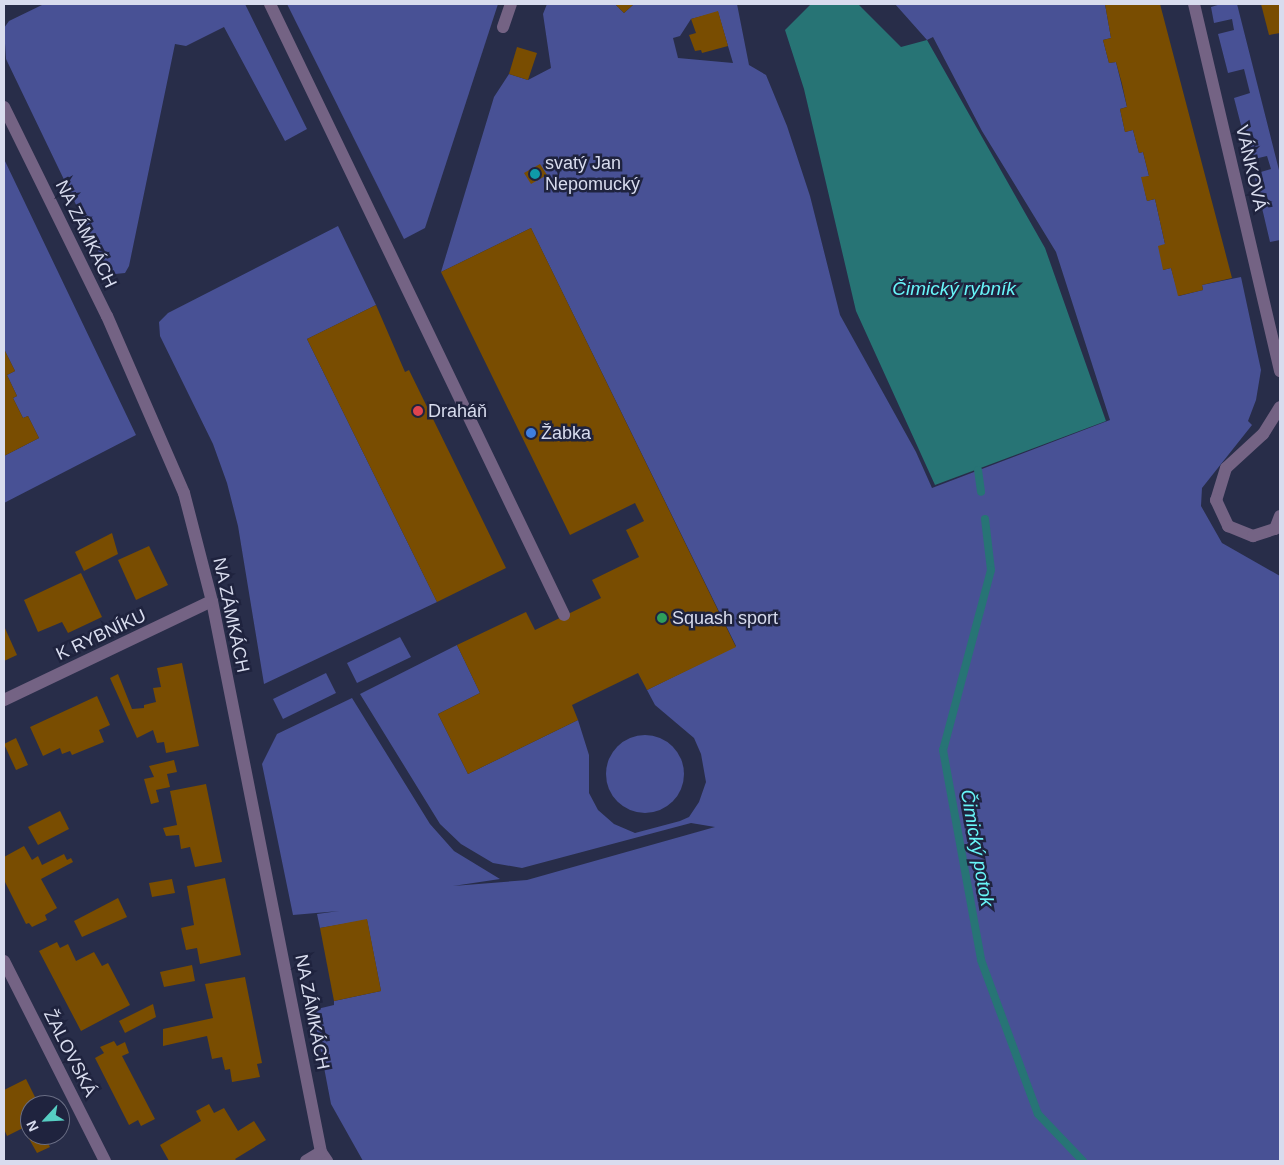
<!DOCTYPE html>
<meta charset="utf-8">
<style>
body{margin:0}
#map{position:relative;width:1284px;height:1165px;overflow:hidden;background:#282d49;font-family:Helvetica,sans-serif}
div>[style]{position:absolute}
.green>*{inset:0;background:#485195}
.round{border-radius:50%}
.water>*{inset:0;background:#277475}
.stream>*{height:8px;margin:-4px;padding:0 4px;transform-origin:4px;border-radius:4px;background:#277475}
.building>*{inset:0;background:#794d01}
.street>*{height:12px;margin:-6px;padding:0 6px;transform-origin:6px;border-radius:6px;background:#746384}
.dots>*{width:14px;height:14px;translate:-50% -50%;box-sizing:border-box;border:2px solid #1f233e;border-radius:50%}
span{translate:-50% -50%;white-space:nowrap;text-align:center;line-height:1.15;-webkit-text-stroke:5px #1f233e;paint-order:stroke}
.poi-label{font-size:18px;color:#d8dcee}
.left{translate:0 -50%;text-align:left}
.street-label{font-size:18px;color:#d8dcee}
.water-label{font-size:19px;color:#68f6f9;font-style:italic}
.frame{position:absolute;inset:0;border:5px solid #d8dcee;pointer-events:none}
.north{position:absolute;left:20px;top:1095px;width:50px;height:50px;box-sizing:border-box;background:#1f233e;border:1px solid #696d84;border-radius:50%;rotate:245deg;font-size:14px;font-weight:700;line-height:20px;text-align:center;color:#d8dcee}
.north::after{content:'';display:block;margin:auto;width:18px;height:22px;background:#56cec3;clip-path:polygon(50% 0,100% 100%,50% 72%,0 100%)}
</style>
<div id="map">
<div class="green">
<div style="clip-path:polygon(44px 4px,245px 4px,307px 129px,285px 141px,224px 27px,186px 46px,175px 44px,129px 266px,125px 273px,115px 274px,106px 267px,6px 59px,4px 28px,9px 21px)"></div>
<div style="clip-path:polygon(287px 4px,498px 4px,425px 228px,404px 239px)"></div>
<div style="clip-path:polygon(evenodd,547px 4px,615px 4px,624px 13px,634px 4px,737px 4px,749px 65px,766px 75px,787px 126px,810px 196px,840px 315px,916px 452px,932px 488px,1110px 420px,1056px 252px,982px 131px,933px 37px,927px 40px,895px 4px,1105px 4px,1111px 38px,1103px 40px,1109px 63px,1116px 62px,1127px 107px,1120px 109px,1125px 132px,1133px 130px,1139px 153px,1143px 152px,1149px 176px,1142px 178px,1147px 201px,1155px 199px,1165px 244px,1163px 270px,1171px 268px,1179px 296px,1203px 290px,1202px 285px,1241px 277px,1261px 370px,1256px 400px,1248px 421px,1252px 425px,1202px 488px,1201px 506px,1222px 543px,1280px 576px,1280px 1161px,363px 1161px,331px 1104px,313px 1010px,334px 1005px,334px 1001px,381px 991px,367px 920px,320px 928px,317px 914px,339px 911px,293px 915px,262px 764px,277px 734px,352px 698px,430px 824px,454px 851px,500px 879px,453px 886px,527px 880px,715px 827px,691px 823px,522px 868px,493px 863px,461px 844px,440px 824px,360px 694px,457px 645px,480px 693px,438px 714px,468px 774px,578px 720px,589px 755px,589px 793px,598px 810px,614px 824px,635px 833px,680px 821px,689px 817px,699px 802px,706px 782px,701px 754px,694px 738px,655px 705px,647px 690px,736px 646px,531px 228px,441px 272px,494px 97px,509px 74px,528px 80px,551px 68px,543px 14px,547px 4px,718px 12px,733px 63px,678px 58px,673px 38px,680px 36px,691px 19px,718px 12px)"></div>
<div style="clip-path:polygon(1221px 4px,1237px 4px,1280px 174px,1280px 240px,1270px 242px,1254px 174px,1271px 169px,1267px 156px,1250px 160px,1234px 98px,1250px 93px,1244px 69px,1228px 73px,1218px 34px,1234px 30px,1232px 19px,1214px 23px,1211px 7px)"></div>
<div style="clip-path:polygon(4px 159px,136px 435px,4px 503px,4px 456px,39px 438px,28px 416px,23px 418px,13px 398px,17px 396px,7px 375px,15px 371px,4px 349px)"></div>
<div style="clip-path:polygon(338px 226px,376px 305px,307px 339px,437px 602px,264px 684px,238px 526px,227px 483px,213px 444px,160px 336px,159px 322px,168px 313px)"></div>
<div style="clip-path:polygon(400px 637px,411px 657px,357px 683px,347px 663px)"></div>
<div style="clip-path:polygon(326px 673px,336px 693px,283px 719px,273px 699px)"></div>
<div class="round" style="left:606px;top:735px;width:78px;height:78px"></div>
</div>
<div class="water">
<div style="clip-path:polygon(811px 4px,859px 5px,901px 47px,927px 40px,1045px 248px,1106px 421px,935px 485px,856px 311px,804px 89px,785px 30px)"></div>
</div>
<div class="stream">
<div style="left:978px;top:470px;width:22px;rotate:82deg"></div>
<div style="left:985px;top:519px;width:51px;rotate:83.3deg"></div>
<div style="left:991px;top:570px;width:186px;rotate:104.9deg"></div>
<div style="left:943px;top:750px;width:213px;rotate:79.7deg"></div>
<div style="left:981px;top:960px;width:164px;rotate:69.7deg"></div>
<div style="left:1038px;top:1114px;width:65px;rotate:46.2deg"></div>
</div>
<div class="building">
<div style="clip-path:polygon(615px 4px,634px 4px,624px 13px)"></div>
<div style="clip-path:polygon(1105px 4px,1160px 4px,1232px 278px,1202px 285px,1203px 290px,1178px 296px,1171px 268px,1163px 270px,1158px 246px,1165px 244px,1155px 199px,1147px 201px,1141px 177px,1149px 176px,1143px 152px,1139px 153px,1133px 130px,1125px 132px,1120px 109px,1127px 107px,1122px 84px,1116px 62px,1109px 63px,1103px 40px,1111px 38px)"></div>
<div style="clip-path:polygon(1261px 4px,1280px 4px,1280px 33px,1269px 35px)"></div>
<div style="clip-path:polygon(718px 11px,728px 46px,702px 53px,701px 50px,695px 51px,689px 35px,696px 33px,691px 19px)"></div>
<div style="clip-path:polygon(517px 47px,537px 53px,528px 80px,509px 74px)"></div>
<div style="clip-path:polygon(540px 164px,547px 175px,531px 184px,524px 173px)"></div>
<div style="clip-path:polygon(531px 228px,736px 647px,647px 690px,638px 673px,572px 705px,578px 720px,468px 774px,438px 714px,480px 693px,457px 645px,526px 612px,535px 630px,601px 598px,592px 580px,639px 557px,626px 530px,644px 521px,635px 503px,570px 535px,441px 272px)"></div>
<div style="clip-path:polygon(376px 305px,405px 372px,409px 370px,506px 568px,437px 602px,307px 339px)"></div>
<div style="clip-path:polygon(4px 349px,15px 371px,7px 375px,17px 396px,13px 398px,23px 418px,28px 416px,39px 438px,4px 456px)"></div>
<div style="clip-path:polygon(112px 533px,118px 554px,84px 571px,75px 552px)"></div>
<div style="clip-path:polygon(149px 546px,168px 585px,136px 600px,118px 560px)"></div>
<div style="clip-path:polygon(81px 573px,102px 617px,68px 633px,62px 622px,38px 632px,24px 600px)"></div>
<div style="clip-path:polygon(4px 626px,17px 655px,4px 661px)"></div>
<div style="clip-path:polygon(182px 663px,199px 746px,166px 753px,164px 742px,157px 743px,153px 730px,137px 738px,110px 678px,118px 674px,132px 709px,144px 708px,144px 705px,156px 702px,153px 688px,161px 687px,157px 668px)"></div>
<div style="clip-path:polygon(97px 696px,110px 725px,99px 730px,104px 742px,72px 755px,70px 751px,62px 754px,60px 748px,43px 756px,30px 727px)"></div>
<div style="clip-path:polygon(16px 738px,28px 765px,16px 770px,4px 744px)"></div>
<div style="clip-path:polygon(174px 760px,177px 772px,167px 774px,170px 787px,156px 790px,159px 802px,151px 804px,144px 779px,154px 777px,149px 766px)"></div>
<div style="clip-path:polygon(206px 784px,222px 862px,195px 867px,190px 847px,181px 849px,179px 835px,166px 836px,163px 828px,177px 825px,170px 791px)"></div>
<div style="clip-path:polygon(60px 811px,69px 829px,38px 845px,28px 827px)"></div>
<div style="clip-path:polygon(24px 846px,32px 860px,38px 856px,42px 865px,64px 854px,67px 860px,71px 858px,73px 862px,41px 879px,57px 908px,45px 915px,47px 920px,32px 927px,29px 923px,26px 924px,4px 880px,4px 857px)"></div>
<div style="clip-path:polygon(225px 878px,241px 955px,200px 964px,197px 948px,186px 950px,181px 928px,194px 925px,187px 886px)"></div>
<div style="clip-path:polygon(172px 879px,175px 893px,152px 897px,149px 883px)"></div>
<div style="clip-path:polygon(118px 898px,127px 917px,82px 937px,74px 921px)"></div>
<div style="clip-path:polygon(367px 919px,381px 991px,334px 1001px,320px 928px)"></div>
<div style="clip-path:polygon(57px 942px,60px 948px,68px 944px,76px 961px,94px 952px,102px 966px,108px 963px,130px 1005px,81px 1031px,39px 951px)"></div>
<div style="clip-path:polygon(192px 965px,195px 981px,164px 987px,160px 972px)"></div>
<div style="clip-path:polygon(245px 977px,262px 1063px,257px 1064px,260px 1077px,232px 1082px,230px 1069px,225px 1070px,222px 1057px,212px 1059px,207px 1036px,163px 1046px,163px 1029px,213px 1018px,205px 984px)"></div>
<div style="clip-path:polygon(153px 1004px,156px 1017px,125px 1033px,119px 1021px)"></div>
<div style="clip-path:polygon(114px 1041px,117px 1046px,125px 1042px,129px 1053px,122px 1056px,155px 1119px,141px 1126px,138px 1120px,129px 1125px,95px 1058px,104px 1053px,100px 1047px)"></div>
<div style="clip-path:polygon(26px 1079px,39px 1105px,30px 1105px,30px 1135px,58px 1135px,47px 1141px,50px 1147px,37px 1153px,23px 1128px,7px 1136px,4px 1129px,4px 1090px)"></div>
<div style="clip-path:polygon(209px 1104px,214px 1113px,224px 1108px,238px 1131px,254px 1121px,266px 1140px,235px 1159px,237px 1161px,169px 1161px,160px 1145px,201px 1121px,196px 1111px)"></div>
</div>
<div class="street">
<div style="left:270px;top:4px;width:678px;rotate:64.3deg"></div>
<div style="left:1194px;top:4px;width:377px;rotate:76.8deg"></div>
<div style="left:503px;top:27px;width:24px;rotate:-71deg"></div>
<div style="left:4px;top:107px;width:233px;rotate:63.8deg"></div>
<div style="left:107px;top:316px;width:193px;rotate:66.5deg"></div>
<div style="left:184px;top:493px;width:112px;rotate:75.5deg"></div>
<div style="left:212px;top:601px;width:562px;rotate:78.81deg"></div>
<div style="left:321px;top:1152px;width:11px;rotate:56deg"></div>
<div style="left:1280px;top:407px;width:32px;rotate:122deg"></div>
<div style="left:1263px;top:434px;width:50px;rotate:137.4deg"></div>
<div style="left:1226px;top:468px;width:34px;rotate:107deg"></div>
<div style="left:1216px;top:500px;width:29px;rotate:65deg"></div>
<div style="left:1228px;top:526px;width:27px;rotate:22deg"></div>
<div style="left:1253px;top:536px;width:23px;rotate:-18deg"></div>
<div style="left:1275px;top:529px;width:14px;rotate:-69deg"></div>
<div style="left:4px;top:700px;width:230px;rotate:-25.5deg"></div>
<div style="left:4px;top:961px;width:224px;rotate:63.2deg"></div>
<div style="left:306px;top:1161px;width:17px;rotate:-31deg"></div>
</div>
<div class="dots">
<div style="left:535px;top:174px;background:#0f9aa8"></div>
<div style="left:418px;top:411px;background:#e0444e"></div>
<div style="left:531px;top:433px;background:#3f7fe0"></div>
<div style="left:662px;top:618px;background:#2e9e5b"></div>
</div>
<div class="poi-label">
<span class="left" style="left:545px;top:174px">svatý Jan<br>Nepomucký</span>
<span class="left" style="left:428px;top:411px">Draháň</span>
<span class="left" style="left:541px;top:433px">Žabka</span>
<span class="left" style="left:672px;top:618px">Squash sport</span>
</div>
<div class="street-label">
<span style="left:1251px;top:168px;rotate:77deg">VÁNKOVÁ</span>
<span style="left:86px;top:234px;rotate:64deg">NA ZÁMKÁCH</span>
<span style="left:231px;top:615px;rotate:78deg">NA ZÁMKÁCH</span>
<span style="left:101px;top:635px;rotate:-25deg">K RYBNÍKU</span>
<span style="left:312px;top:1012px;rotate:79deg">NA ZÁMKÁCH</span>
<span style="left:70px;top:1053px;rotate:63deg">ŽALOVSKÁ</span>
</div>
<div class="water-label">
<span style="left:954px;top:289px">Čimický rybník</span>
<span style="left:977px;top:848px;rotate:80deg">Čimický potok</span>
</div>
<div class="frame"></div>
<div class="north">N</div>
</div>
